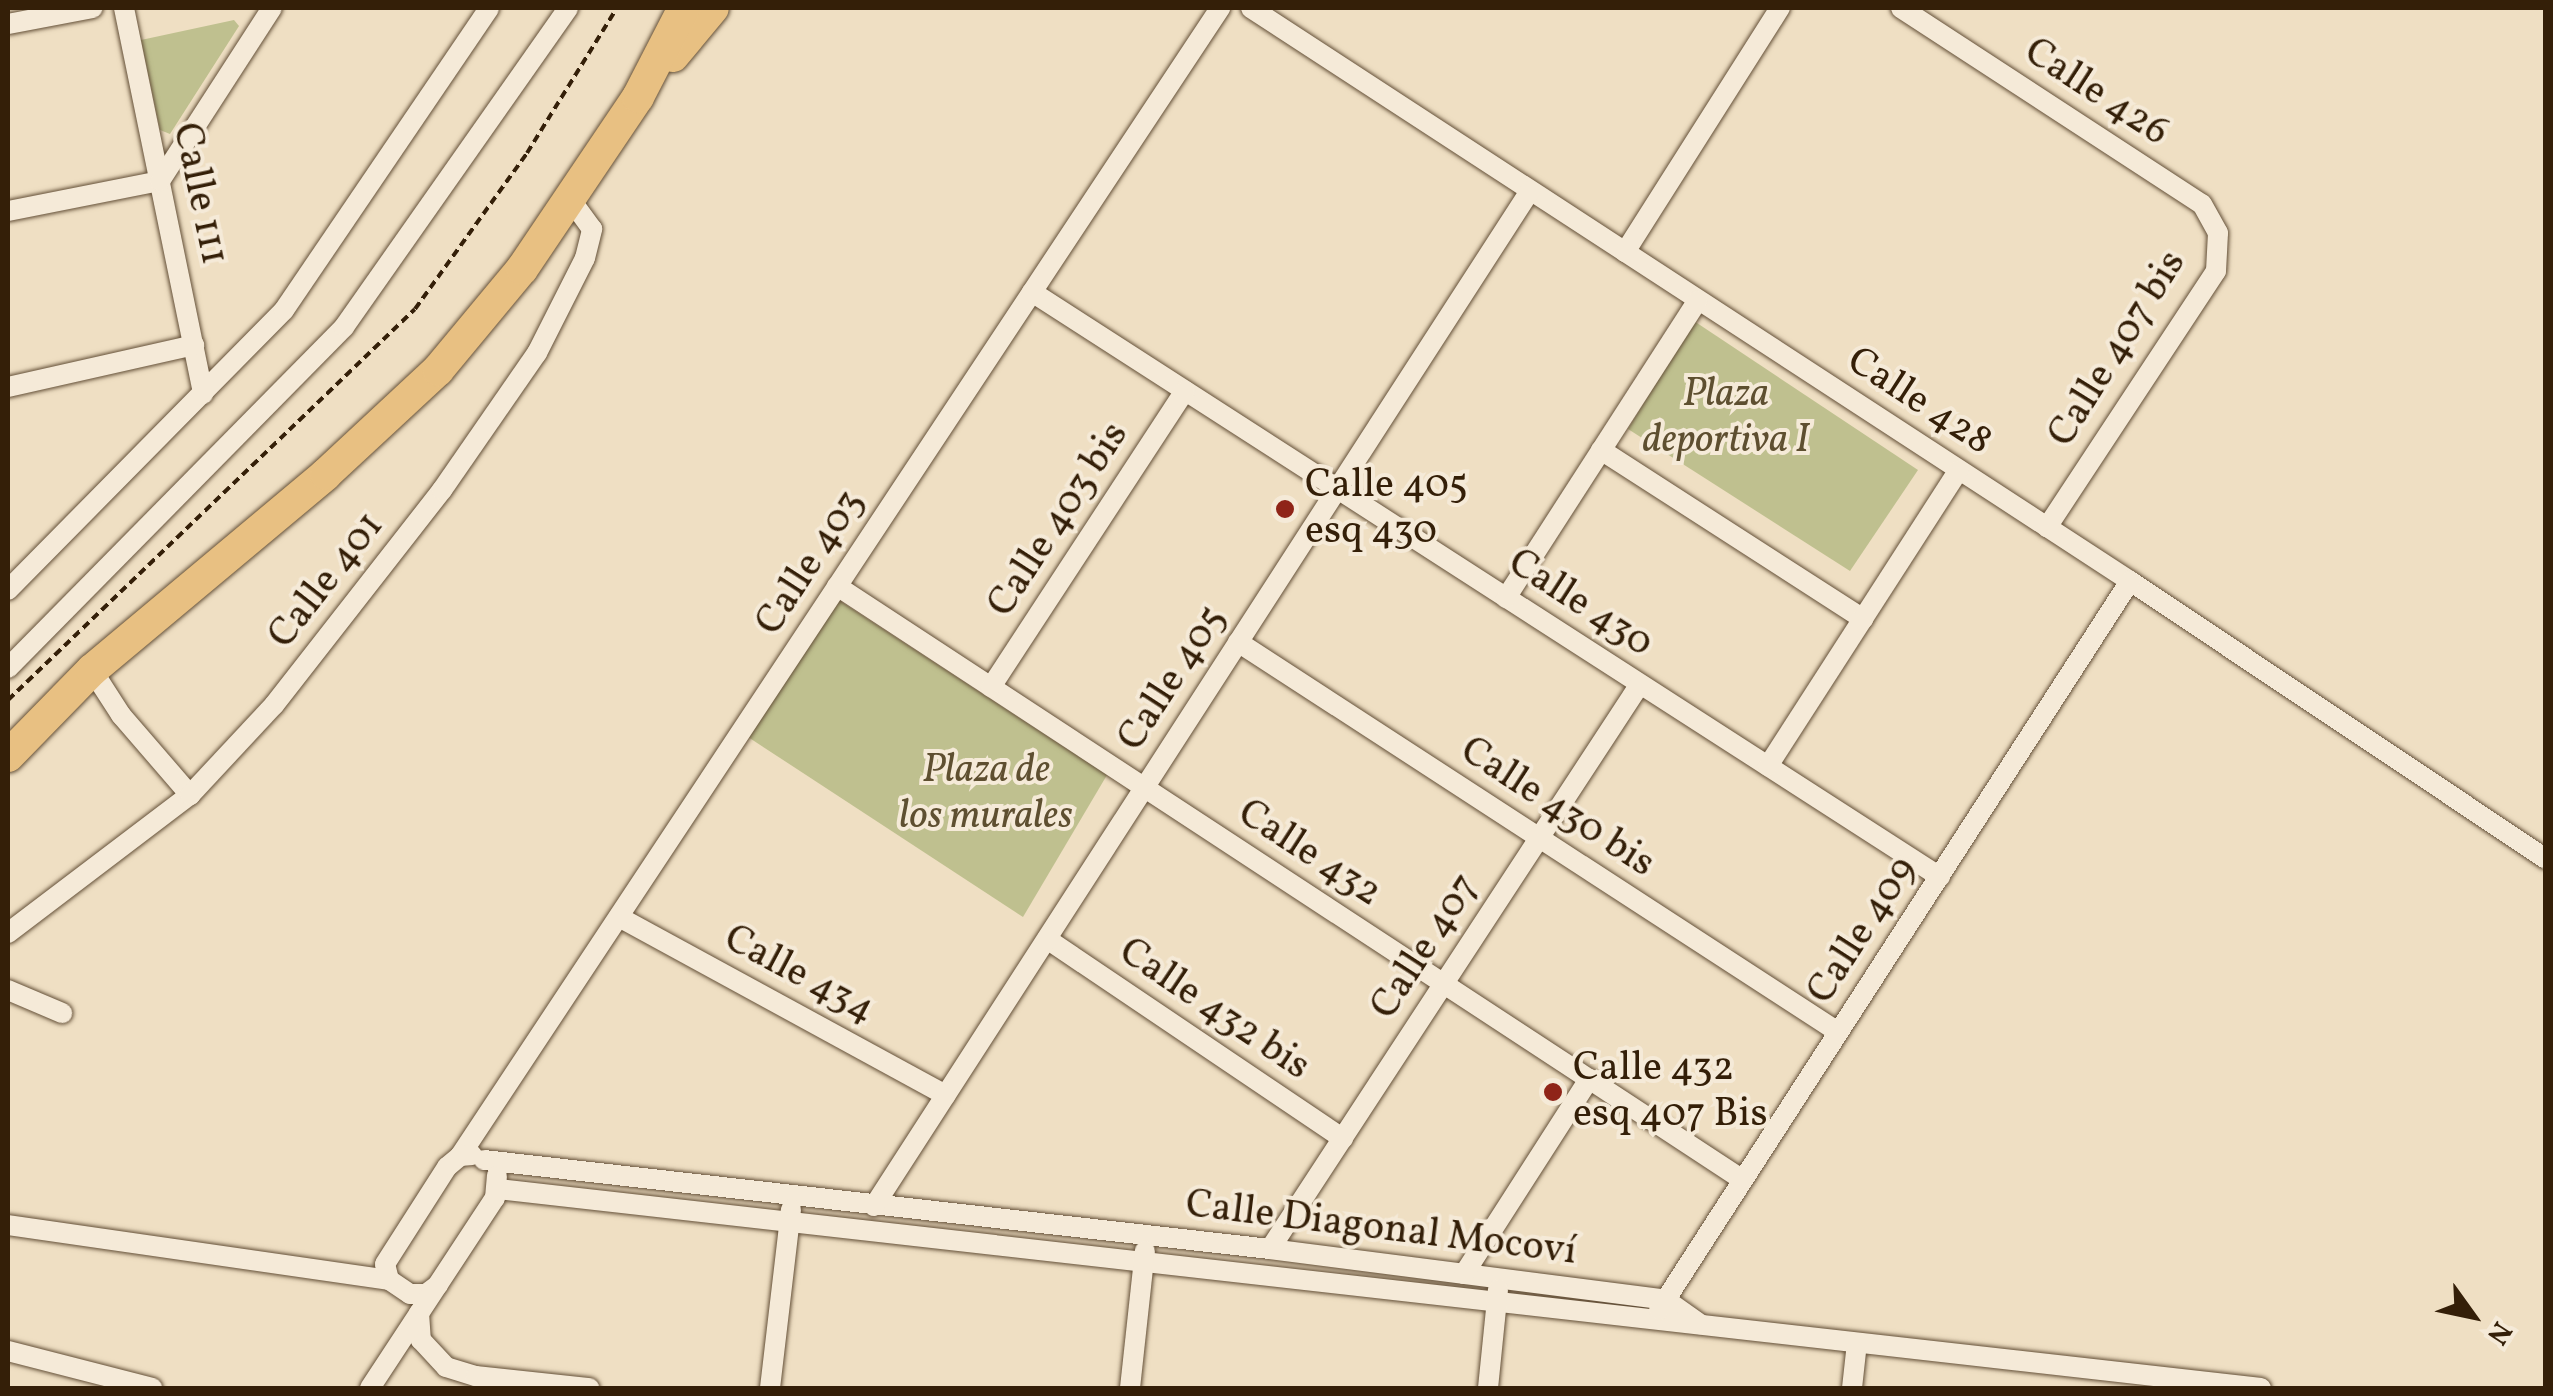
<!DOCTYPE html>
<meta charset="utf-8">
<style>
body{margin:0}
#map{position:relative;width:2553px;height:1396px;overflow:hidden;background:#efdfc3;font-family:Vollkorn,serif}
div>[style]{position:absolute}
.green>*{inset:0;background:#bfc08f}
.path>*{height:4px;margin-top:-2px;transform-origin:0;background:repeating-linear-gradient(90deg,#341f08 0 8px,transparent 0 13px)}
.roads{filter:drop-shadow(0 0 2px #634f37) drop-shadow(0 0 2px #634f37)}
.street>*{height:20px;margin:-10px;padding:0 10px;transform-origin:10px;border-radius:10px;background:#f5ead8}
.primary>*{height:32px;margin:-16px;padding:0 16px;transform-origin:16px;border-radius:16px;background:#e8c082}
.dots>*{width:28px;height:28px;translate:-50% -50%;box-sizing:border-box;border:5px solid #f5ead8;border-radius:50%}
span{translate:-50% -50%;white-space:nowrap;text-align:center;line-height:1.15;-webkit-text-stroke:8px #f5ead8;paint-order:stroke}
.street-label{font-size:40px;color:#341f08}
.park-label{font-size:40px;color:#5e4f30;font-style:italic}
.poi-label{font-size:40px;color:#341f08}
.left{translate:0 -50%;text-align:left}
.frame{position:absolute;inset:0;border:10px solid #341f08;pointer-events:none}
.north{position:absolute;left:2423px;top:1266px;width:100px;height:100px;-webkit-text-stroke:8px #f5ead8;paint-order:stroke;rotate:123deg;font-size:28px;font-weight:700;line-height:40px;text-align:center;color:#341f08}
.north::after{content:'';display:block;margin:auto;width:35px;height:45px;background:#341f08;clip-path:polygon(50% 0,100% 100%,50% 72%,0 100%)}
</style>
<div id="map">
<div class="green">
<div style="clip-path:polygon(234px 20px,239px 26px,170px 134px,160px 130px,141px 40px)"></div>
<div style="clip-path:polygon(1694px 321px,1918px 470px,1850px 571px,1628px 429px)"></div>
<div style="clip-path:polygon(837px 599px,1107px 775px,1023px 917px,748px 737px)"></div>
</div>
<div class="path">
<div style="left:8px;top:700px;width:564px;rotate:-43.85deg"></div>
<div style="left:415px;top:309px;width:192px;rotate:-54.3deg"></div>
<div style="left:527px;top:153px;width:171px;rotate:-58.2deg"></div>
</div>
<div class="roads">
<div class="street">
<div style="left:124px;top:8px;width:394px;rotate:78.4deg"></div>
<div style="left:1251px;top:8px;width:1049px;rotate:33.1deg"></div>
<div style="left:2130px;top:581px;width:500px;rotate:33.75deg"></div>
<div style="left:1901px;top:8px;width:359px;rotate:33.1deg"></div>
<div style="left:2202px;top:204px;width:33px;rotate:61deg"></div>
<div style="left:2218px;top:233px;width:38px;rotate:93deg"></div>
<div style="left:2216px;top:271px;width:307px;rotate:123.4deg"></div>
<div style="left:8px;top:24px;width:86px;rotate:-10.7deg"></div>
<div style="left:8px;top:211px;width:155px;rotate:-11.2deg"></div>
<div style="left:160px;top:181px;width:206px;rotate:-57.1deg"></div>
<div style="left:1625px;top:252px;width:289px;rotate:-57.6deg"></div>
<div style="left:1032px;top:292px;width:1080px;rotate:32.79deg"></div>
<div style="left:8px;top:387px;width:191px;rotate:-12.7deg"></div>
<div style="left:1601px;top:450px;width:312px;rotate:32.8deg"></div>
<div style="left:837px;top:586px;width:1083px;rotate:33.25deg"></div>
<div style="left:8px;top:590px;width:393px;rotate:-45.4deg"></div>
<div style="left:284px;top:310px;width:365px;rotate:-55.8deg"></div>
<div style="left:1506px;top:598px;width:354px;rotate:-57.2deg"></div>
<div style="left:1238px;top:642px;width:716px;rotate:33.02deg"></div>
<div style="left:8px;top:668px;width:479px;rotate:-45.4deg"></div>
<div style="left:344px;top:327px;width:390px;rotate:-54.9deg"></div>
<div style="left:92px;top:670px;width:54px;rotate:57.2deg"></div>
<div style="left:121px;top:715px;width:106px;rotate:49.2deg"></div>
<div style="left:991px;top:687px;width:354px;rotate:-56.8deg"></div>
<div style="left:1768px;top:766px;width:352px;rotate:-57.2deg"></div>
<div style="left:619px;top:917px;width:372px;rotate:28.6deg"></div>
<div style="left:8px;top:933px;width:228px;rotate:-37.2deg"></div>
<div style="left:190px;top:795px;width:123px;rotate:-47deg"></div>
<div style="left:274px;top:705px;width:273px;rotate:-52deg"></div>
<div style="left:442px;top:490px;width:167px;rotate:-55.3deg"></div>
<div style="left:537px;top:353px;width:106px;rotate:-63.2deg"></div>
<div style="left:585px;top:258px;width:30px;rotate:-76deg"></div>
<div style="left:592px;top:229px;width:37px;rotate:-126deg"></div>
<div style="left:1047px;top:939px;width:357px;rotate:34deg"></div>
<div style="left:8px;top:990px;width:59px;rotate:23.1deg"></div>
<div style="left:460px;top:1156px;width:1377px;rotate:-56.49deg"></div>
<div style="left:484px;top:1160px;width:791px;rotate:6.46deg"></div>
<div style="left:1270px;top:1249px;width:399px;rotate:7.3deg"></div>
<div style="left:1666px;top:1300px;width:42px;rotate:35.2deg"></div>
<div style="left:498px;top:1189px;width:1774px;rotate:6.44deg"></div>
<div style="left:874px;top:1206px;width:1209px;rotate:-57.13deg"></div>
<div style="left:8px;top:1225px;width:385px;rotate:8.2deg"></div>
<div style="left:1270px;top:1249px;width:675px;rotate:-56.78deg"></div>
<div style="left:1464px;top:1274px;width:232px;rotate:-57.3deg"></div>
<div style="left:438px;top:1285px;width:15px;rotate:143deg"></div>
<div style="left:426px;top:1294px;width:16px;rotate:180deg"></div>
<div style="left:410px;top:1294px;width:25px;rotate:-146deg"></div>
<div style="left:389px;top:1280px;width:16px;rotate:-104deg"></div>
<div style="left:385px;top:1264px;width:115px;rotate:-57.4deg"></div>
<div style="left:447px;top:1167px;width:17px;rotate:-40deg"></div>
<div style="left:460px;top:1156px;width:12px;rotate:-5deg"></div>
<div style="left:1659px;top:1310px;width:868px;rotate:-57.13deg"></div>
<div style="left:419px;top:1313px;width:27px;rotate:86deg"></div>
<div style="left:421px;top:1340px;width:37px;rotate:47deg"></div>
<div style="left:446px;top:1367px;width:31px;rotate:17deg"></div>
<div style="left:476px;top:1376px;width:114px;rotate:6.1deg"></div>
<div style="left:8px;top:1351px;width:149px;rotate:14.4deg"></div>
<div style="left:370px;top:1388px;width:227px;rotate:-56.7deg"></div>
<div style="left:495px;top:1198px;width:22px;rotate:-85deg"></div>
<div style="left:770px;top:1388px;width:180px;rotate:-83.3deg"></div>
<div style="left:1130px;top:1388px;width:138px;rotate:-83.8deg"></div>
<div style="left:1488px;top:1388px;width:99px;rotate:-84.2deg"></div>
<div style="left:1852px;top:1388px;width:45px;rotate:-83.7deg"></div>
</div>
<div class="primary">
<div style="left:673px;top:56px;width:62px;rotate:-50.2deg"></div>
<div style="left:8px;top:756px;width:120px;rotate:-45.7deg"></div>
<div style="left:92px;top:670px;width:305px;rotate:-39.9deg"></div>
<div style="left:326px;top:474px;width:153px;rotate:-42.9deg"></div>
<div style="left:438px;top:370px;width:131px;rotate:-50.3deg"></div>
<div style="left:522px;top:269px;width:207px;rotate:-56deg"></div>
<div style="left:638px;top:97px;width:100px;rotate:-62.7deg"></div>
</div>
</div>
<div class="dots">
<div style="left:1285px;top:509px;background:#8f2418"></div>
<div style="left:1553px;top:1092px;background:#8f2418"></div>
</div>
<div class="street-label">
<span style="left:2096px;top:93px;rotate:33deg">Calle 426</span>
<span style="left:199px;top:194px;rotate:78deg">Calle 111</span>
<span style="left:2118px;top:349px;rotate:-58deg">Calle 407 bis</span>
<span style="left:1919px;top:402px;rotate:33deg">Calle 428</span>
<span style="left:1059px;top:520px;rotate:-57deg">Calle 403 bis</span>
<span style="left:811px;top:563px;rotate:-57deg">Calle 403</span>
<span style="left:327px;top:581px;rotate:-52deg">Calle 401</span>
<span style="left:1580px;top:604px;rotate:33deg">Calle 430</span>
<span style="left:1173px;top:679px;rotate:-57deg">Calle 405</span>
<span style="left:1557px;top:808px;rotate:33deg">Calle 430 bis</span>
<span style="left:1309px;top:854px;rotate:33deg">Calle 432</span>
<span style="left:1863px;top:931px;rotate:-57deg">Calle 409</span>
<span style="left:1426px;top:947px;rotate:-57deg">Calle 407</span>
<span style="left:799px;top:975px;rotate:28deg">Calle 434</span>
<span style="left:1214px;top:1010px;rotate:34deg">Calle 432 bis</span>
<span style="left:1381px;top:1229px;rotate:7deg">Calle Diagonal Mocoví</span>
</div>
<div class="park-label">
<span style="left:1726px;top:418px">Plaza<br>deportiva I</span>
<span style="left:986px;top:794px">Plaza de<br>los murales</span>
</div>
<div class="poi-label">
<span class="left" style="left:1305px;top:509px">Calle 405<br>esq 430</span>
<span class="left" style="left:1573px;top:1092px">Calle 432<br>esq 407 Bis</span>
</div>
<div class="frame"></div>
<div class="north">N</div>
</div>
